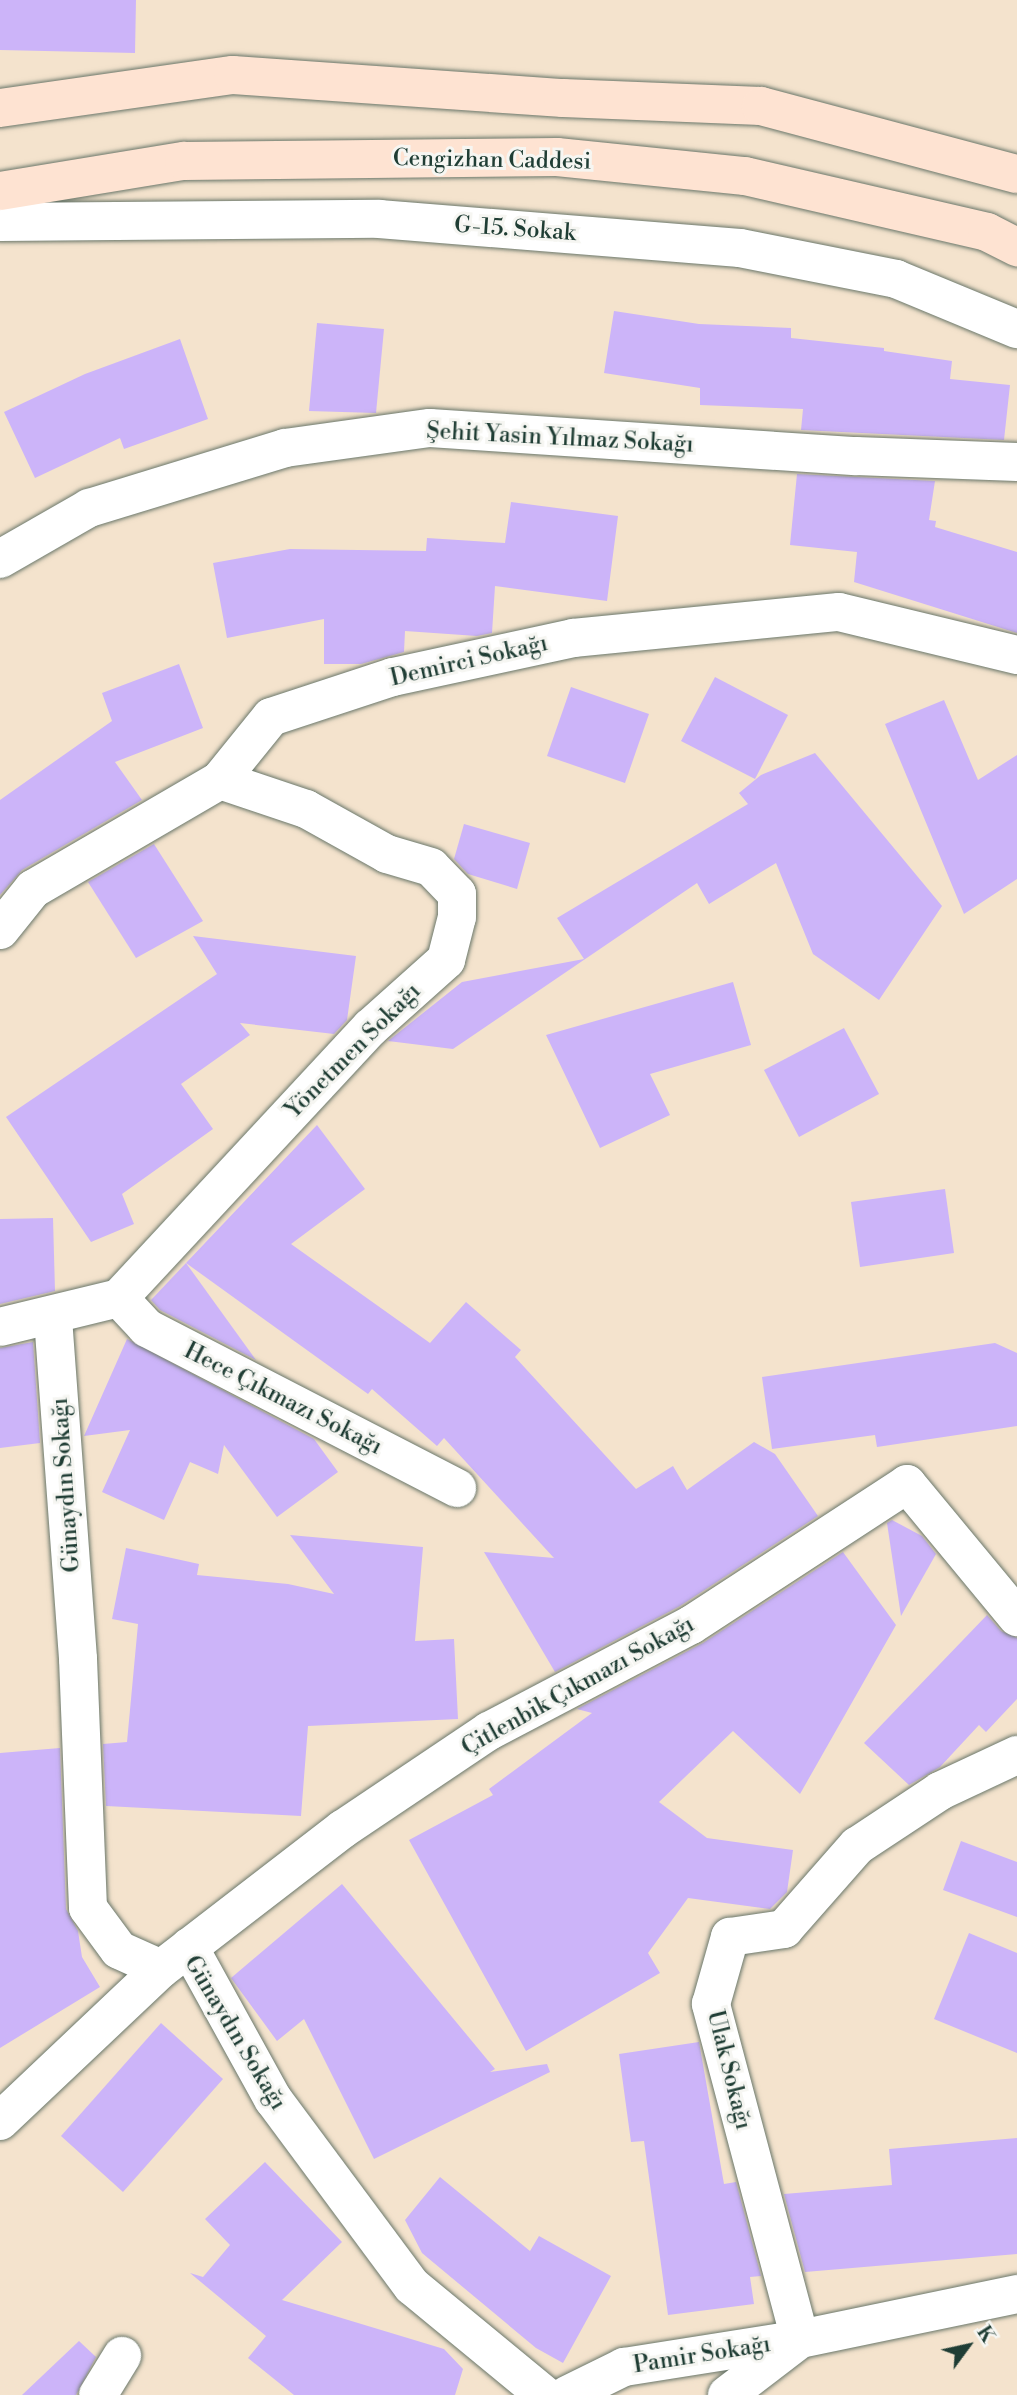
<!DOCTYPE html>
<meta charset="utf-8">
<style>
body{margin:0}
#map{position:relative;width:1017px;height:2395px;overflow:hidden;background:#f4e3cd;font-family:"Libre Bodoni",serif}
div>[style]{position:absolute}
.building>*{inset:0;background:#ccb4f9}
.roads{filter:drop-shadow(0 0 2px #6a776a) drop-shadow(0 0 2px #6a776a)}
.street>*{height:38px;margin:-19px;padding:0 19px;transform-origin:19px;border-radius:19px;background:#fff}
.secondary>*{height:38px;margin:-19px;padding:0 19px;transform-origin:19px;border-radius:19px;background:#fee3d2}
span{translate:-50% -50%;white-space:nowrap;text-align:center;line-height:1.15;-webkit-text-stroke:6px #f6f6f2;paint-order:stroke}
.street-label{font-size:23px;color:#1f3d34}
.north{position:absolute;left:933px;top:2311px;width:70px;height:70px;-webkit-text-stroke:5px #f6f6f2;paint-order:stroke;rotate:57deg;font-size:19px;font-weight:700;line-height:28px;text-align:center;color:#1f3d34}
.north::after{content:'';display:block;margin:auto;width:24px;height:32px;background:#1f3d34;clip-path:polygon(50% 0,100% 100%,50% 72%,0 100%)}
</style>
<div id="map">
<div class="building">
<div style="clip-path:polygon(0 0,136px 0,135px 53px,0 50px)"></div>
<div style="clip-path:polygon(614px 311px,699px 324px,791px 328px,791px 338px,884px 348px,884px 351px,952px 361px,950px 379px,1010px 385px,1004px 440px,801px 430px,803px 409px,700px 405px,700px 388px,604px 373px)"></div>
<div style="clip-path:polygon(317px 323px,384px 329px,376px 413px,309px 411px)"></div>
<div style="clip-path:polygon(180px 339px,208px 419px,124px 449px,120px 438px,35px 478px,4px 412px,85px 374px)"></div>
<div style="clip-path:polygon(797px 474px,935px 481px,929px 520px,936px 521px,935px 527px,1017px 552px,1017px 633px,854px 582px,857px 552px,790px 545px)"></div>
<div style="clip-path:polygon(511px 502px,618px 516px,607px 601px,495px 586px,492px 633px,477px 636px,405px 631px,404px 652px,361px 664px,324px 664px,324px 619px,227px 638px,213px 563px,290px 549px,426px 551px,427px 538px,505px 543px)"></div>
<div style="clip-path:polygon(179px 664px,203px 728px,115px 762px,142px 800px,22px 870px,0 895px,0 800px,112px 721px,102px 693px)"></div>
<div style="clip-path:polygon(715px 677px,788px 715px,755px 779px,681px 741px)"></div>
<div style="clip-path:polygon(571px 687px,649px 714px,625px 783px,547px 756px)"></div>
<div style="clip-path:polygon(944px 700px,978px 780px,1017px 755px,1017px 879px,964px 914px,885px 724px)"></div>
<div style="clip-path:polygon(815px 753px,942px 906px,879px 1000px,813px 954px,776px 863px,709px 904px,697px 883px,453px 1049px,388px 1041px,462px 982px,584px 959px,557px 918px,748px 804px,739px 793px,761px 775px)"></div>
<div style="clip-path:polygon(464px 824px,530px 843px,517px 889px,468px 874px,454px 859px)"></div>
<div style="clip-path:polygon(154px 844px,203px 921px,136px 958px,88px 882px)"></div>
<div style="clip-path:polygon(193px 936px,356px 956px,347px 1020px,334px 1034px,240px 1023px,250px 1035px,181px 1084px,213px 1129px,122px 1194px,134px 1224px,91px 1242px,6px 1117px,217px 974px)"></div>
<div style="clip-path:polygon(733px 982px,751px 1045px,650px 1074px,670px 1115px,600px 1148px,546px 1035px)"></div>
<div style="clip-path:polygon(844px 1028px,879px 1094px,799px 1137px,764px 1070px)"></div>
<div style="clip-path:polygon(317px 1125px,365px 1189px,291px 1244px,430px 1343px,466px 1302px,521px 1350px,515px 1357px,636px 1489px,673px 1466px,687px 1490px,754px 1442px,775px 1454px,818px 1516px,680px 1606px,555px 1672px,484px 1552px,554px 1558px,444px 1438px,437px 1446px,372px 1389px,368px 1394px,186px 1263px)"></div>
<div style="clip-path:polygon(945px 1189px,954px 1253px,860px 1267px,851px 1202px)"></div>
<div style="clip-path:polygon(53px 1218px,55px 1291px,0 1304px,0 1219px)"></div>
<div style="clip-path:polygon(186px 1263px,256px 1360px,160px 1310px,151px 1300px)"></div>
<div style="clip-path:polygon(127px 1339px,314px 1439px,338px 1472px,277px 1517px,224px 1445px,218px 1474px,190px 1462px,164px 1520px,102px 1492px,130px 1430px,84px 1436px)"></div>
<div style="clip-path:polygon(33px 1342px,40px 1443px,0 1448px,0 1348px)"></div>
<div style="clip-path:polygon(995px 1343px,1017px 1353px,1017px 1426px,877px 1447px,875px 1435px,772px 1449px,762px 1377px)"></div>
<div style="clip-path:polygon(892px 1520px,922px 1536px,936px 1554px,901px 1616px,887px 1523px)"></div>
<div style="clip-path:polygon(290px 1535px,423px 1547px,415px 1641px,454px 1639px,458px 1719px,308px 1726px,301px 1816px,106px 1806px,103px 1744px,127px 1742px,138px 1624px,112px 1619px,126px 1548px,199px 1564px,197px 1575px,288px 1584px,334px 1594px)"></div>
<div style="clip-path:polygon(843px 1552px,896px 1625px,800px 1794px,733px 1731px,659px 1802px,707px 1838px,793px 1850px,787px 1892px,770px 1909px,688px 1898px,648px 1953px,660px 1973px,526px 2051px,409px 1840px,493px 1795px,489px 1789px,592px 1713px,577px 1709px,703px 1643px)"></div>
<div style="clip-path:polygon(987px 1615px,1001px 1631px,1017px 1638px,1017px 1699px,986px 1732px,979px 1725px,940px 1767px,909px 1785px,864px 1743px)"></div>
<div style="clip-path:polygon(60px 1748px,66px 1909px,78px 1931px,82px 1957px,100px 1987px,0 2048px,0 1753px)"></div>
<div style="clip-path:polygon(961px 1841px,1017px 1862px,1017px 1917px,943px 1890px)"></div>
<div style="clip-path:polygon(342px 1884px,495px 2069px,490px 2072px,547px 2064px,550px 2072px,374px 2159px,304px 2019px,277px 2041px,231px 1978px)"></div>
<div style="clip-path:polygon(969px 1933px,1017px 1953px,1017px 2053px,934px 2019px)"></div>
<div style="clip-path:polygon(161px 2023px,223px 2079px,123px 2192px,61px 2136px)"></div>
<div style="clip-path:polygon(699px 2042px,724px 2184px,736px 2182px,761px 2276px,750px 2277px,754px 2304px,668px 2315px,644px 2141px,631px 2142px,619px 2054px)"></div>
<div style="clip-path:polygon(1017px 2138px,1017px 2254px,805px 2272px,784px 2194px,892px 2185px,889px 2149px)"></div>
<div style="clip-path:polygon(265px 2162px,342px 2242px,282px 2300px,444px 2349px,463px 2369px,455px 2395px,294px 2395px,248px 2358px,266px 2336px,190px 2273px,203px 2277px,230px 2245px,205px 2219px)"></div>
<div style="clip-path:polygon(440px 2177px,530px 2251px,539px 2236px,611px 2276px,563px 2363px,536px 2348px,422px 2253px,405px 2220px)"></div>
<div style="clip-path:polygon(79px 2341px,96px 2357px,76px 2395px,22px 2395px)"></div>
</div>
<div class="roads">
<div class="street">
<div style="left:0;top:222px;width:379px;rotate:-0.5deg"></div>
<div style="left:379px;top:219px;width:362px;rotate:4.6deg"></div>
<div style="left:740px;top:248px;width:159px;rotate:11.2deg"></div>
<div style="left:896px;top:279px;width:131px;rotate:22.5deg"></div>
<div style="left:0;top:559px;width:103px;rotate:-29.8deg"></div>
<div style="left:89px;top:508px;width:205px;rotate:-17deg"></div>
<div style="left:285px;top:448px;width:146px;rotate:-7.9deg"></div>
<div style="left:430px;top:428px;width:427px;rotate:3.8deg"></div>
<div style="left:856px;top:456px;width:161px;rotate:2.1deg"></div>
<div style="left:0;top:930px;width:53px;rotate:-51.2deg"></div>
<div style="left:33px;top:889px;width:216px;rotate:-30.2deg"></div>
<div style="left:220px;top:780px;width:81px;rotate:-51deg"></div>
<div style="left:271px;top:717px;width:128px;rotate:-18.2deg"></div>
<div style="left:393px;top:677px;width:184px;rotate:-12.2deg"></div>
<div style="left:573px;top:638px;width:267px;rotate:-5.6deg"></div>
<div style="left:839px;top:612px;width:183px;rotate:13.6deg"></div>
<div style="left:119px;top:1298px;width:41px;rotate:47deg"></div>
<div style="left:147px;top:1328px;width:349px;rotate:27.3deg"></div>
<div style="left:53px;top:1318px;width:342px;rotate:85.8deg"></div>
<div style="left:78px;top:1659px;width:249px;rotate:87.7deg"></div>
<div style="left:88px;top:1908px;width:52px;rotate:53.6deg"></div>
<div style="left:119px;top:1950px;width:46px;rotate:24.3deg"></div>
<div style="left:161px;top:1969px;width:230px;rotate:-37.6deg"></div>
<div style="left:343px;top:1829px;width:176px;rotate:-33.9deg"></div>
<div style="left:489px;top:1731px;width:228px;rotate:-27.7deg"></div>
<div style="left:691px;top:1625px;width:258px;rotate:-33.1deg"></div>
<div style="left:907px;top:1484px;width:173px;rotate:50.4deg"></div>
<div style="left:0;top:1327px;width:122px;rotate:-13.7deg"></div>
<div style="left:119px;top:1298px;width:369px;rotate:-47.1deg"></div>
<div style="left:370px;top:1028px;width:102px;rotate:-41.8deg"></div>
<div style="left:446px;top:960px;width:44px;rotate:-75.7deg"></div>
<div style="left:457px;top:917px;width:23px;rotate:-90deg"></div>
<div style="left:457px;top:894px;width:37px;rotate:-134deg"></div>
<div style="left:431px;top:867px;width:46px;rotate:-163.5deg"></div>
<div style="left:387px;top:854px;width:93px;rotate:-150.9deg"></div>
<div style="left:306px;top:809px;width:91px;rotate:-161.4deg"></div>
<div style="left:189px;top:1947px;width:174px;rotate:61.1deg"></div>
<div style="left:273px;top:2099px;width:233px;rotate:53.4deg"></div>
<div style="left:412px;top:2286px;width:171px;rotate:39.5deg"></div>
<div style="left:0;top:2121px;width:221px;rotate:-43.4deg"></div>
<div style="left:800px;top:2339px;width:347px;rotate:-104.9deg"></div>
<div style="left:711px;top:2004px;width:70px;rotate:-74.2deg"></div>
<div style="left:730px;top:1937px;width:55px;rotate:-8.4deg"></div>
<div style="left:784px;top:1929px;width:111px;rotate:-48.7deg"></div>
<div style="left:857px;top:1846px;width:100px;rotate:-33.5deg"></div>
<div style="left:940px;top:1791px;width:85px;rotate:-25.1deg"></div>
<div style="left:98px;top:2395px;width:46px;rotate:-58.4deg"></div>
<div style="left:567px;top:2395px;width:64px;rotate:-26.2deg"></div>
<div style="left:624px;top:2367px;width:178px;rotate:-9deg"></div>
<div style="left:800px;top:2339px;width:222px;rotate:-11.7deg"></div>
<div style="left:727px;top:2395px;width:86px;rotate:-37.4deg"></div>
</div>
<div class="secondary">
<div style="left:0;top:108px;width:235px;rotate:-8.1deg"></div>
<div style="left:233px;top:75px;width:331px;rotate:4deg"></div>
<div style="left:563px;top:98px;width:198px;rotate:2.3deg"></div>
<div style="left:761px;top:106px;width:265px;rotate:14.9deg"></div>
<div style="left:0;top:191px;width:186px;rotate:-9.3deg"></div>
<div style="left:184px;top:161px;width:373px;rotate:-0.6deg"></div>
<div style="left:557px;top:157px;width:189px;rotate:5.8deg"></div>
<div style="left:745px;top:176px;width:248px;rotate:13deg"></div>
<div style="left:987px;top:232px;width:34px;rotate:27deg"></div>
</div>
</div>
<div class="street-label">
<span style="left:492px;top:160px;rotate:1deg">Cengizhan Caddesi</span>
<span style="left:515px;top:229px;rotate:4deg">G-15. Sokak</span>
<span style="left:560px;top:438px;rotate:3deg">Şehit Yasin Yılmaz Sokağı</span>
<span style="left:469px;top:661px;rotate:-13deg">Demirci Sokağı</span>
<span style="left:353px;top:1051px;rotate:-45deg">Yönetmen Sokağı</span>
<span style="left:283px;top:1399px;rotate:27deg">Hece Çıkmazı Sokağı</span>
<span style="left:66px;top:1485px;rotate:-94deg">Günaydın Sokağı</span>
<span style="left:578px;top:1686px;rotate:-29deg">Çitlenbik Çıkmazı Sokağı</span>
<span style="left:235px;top:2033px;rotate:59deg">Günaydın Sokağı</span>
<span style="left:729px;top:2070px;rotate:76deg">Ulak Sokağı</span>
<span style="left:702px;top:2355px;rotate:-9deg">Pamir Sokağı</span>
</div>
<div class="north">K</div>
</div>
